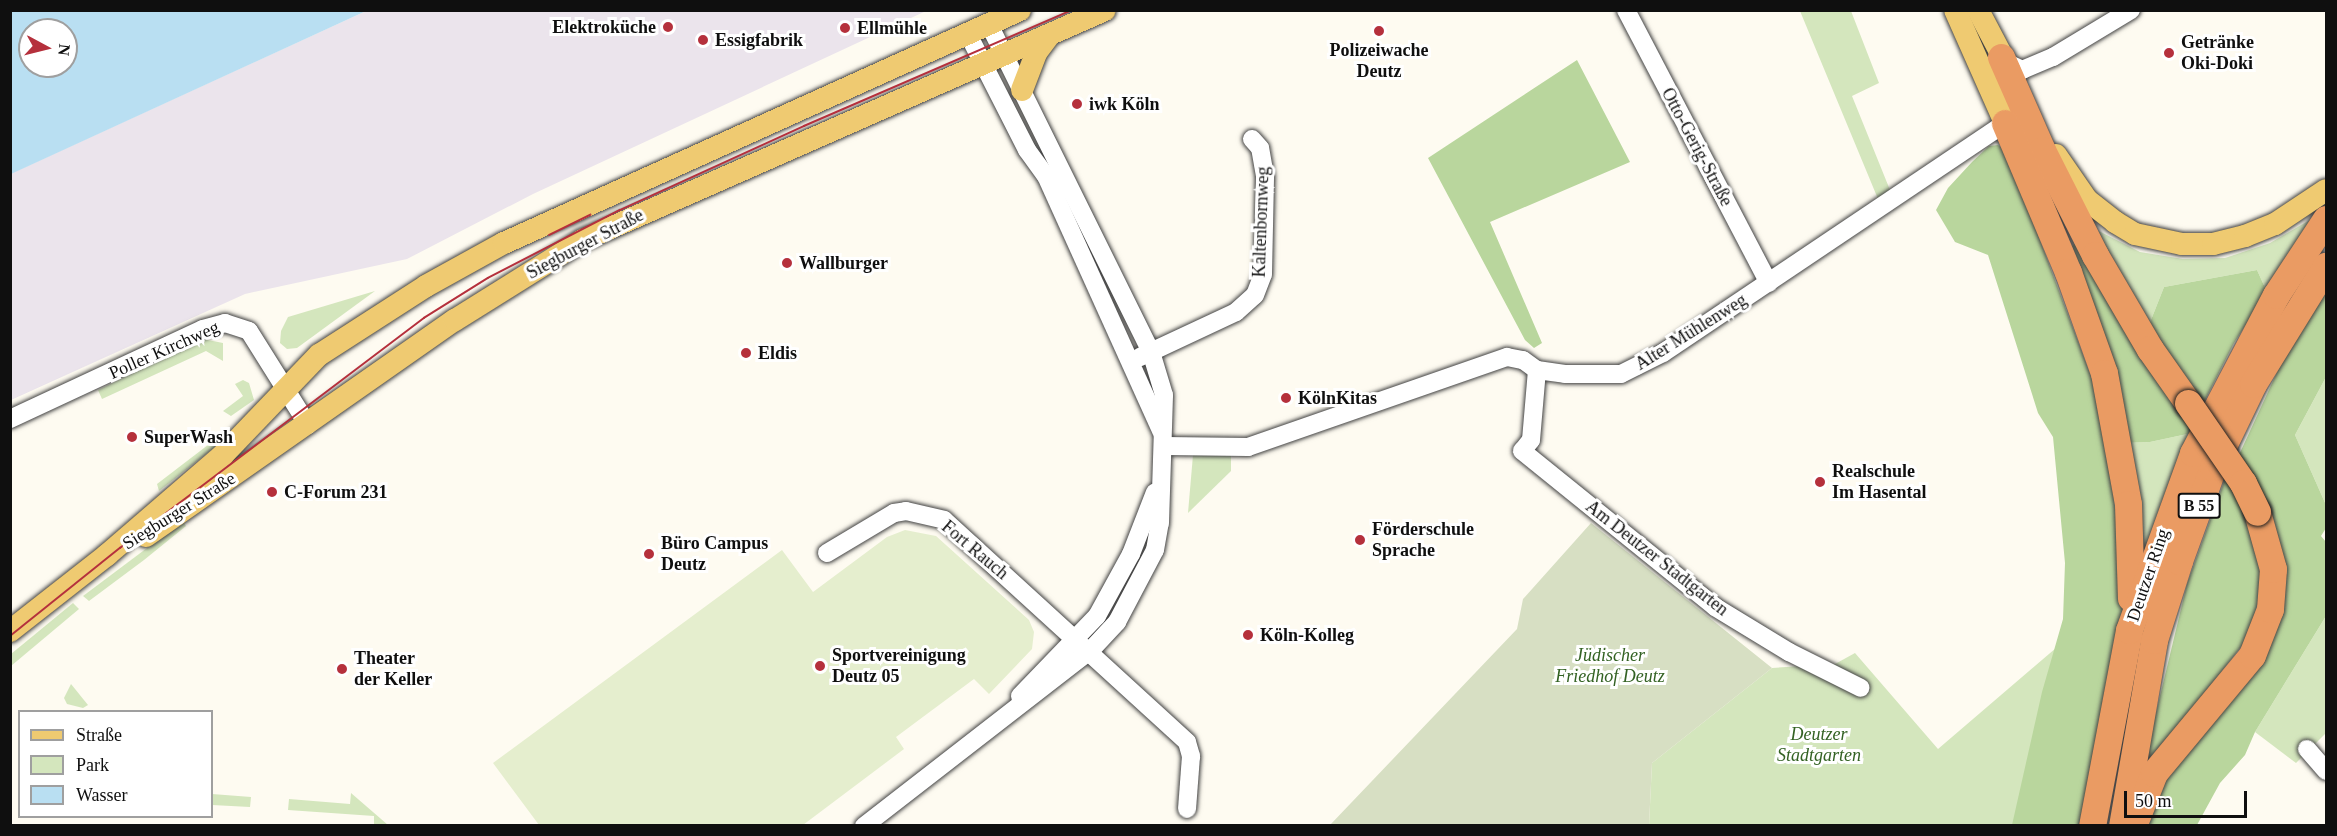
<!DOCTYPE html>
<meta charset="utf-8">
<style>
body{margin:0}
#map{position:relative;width:2337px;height:836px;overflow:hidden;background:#fefbf1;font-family:"Times New Roman",serif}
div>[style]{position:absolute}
.industrial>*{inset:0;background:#ebe4ec}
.green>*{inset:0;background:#d4e6bd}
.forest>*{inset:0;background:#b9d69d}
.cemetery>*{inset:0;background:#d7dfc3}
.pitch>*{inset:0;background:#e5eece}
.water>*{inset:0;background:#b9dff2}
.roads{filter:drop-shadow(0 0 2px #424242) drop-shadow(0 0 2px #424242)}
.minor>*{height:18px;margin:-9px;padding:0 9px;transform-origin:9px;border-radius:9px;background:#fff}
.major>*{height:22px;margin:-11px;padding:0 11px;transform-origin:11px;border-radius:11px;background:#efca71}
.highway>*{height:27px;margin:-13.5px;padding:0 13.5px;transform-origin:13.5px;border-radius:13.5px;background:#ea9b63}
.tram>*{height:1.5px;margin:-0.75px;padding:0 0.75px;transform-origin:0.75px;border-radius:0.75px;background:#b5303c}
.bridges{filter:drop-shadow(0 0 2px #202020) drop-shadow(0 0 2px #202020)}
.highway-bridge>*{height:27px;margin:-13.5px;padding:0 13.5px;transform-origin:13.5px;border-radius:13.5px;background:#ea9b63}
.dots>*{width:16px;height:16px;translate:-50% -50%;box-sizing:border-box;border:3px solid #fff;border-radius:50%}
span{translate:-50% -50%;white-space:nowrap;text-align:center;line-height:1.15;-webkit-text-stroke:6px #fff;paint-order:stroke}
.shield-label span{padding:2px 4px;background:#fff;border:2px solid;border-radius:4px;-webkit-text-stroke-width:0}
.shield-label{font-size:16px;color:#0f0f0f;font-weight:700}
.poi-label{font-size:18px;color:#0f0f0f;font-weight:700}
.right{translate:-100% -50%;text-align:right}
.left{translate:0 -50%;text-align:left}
.street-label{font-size:18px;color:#0f0f0f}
.park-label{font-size:18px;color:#336223;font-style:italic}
.frame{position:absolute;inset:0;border:12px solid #0f0f0f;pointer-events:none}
.legend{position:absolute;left:18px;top:710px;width:195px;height:108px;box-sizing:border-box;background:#fff;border:2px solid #9f9f9f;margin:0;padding:8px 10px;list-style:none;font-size:18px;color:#0f0f0f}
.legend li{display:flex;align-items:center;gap:12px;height:30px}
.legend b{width:30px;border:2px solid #9f9f9f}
.north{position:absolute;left:18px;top:18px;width:60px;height:60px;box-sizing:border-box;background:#fff;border:2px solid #9f9f9f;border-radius:50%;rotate:97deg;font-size:16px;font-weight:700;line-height:24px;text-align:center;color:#0f0f0f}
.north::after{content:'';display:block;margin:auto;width:21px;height:27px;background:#b5303c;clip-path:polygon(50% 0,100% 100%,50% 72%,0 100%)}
.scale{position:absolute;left:2124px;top:791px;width:123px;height:27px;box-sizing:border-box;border:3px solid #0f0f0f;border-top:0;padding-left:8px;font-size:18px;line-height:21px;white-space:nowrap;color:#0f0f0f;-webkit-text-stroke:4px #fff;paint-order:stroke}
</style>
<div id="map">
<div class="industrial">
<div style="clip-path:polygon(366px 11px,926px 11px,533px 194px,407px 259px,245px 294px,11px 400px,10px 174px)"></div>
</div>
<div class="green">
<div style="clip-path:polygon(1800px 11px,1851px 11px,1879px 83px,1852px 96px,1890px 190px,1878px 199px)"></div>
<div style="clip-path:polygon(2315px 217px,2267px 292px,2257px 270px,2164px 287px,2149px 325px,2091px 227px,2140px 252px,2183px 259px,2225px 258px,2270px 243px)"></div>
<div style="clip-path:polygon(375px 291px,297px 348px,287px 349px,280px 343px,281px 331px,288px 317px)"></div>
<div style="clip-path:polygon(203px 339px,223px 343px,223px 361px,206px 351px,102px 399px,98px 390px)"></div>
<div style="clip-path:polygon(2326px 377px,2326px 505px,2295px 435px)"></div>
<div style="clip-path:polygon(243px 380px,249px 383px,254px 400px,231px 416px,223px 411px,243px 396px,235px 384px)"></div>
<div style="clip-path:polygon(2192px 433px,2136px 581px,2125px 443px,2150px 442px)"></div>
<div style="clip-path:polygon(221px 435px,225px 439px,159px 491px,157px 484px)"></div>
<div style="clip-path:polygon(1193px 455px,1231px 456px,1231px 471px,1188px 513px)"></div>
<div style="clip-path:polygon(183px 521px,186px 526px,144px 560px,89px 601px,83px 596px)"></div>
<div style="clip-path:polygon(73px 603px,79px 609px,11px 666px,11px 654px)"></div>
<div style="clip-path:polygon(2326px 616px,2326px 733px,2296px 763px,2255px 732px)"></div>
<div style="clip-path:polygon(2063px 642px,2030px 825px,1649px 826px,1652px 763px,1772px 668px,1835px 664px,1855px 653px,1938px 749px)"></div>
<div style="clip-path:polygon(71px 684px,88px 705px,83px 708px,67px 704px,64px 698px)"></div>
<div style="clip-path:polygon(351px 793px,388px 825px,374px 825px,374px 816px,288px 810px,289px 799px,350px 804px)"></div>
<div style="clip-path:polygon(212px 794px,251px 797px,250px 807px,212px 805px)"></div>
</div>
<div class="forest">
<div style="clip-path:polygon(1577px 60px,1630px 162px,1490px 222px,1542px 343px,1534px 348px,1525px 340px,1428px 158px)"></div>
<div style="clip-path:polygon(1998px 145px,2007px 152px,2107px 419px,2125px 621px,2082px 825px,2012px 825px,2042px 692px,2063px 619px,2065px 563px,2053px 437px,2038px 413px,1988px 255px,1955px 242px,1936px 210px,1948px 188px,1972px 162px,1989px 146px)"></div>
<div style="clip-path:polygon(2079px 240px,2184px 414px,2192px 433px,2150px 442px,2125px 443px,2068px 250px)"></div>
<div style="clip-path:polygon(2257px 270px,2267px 292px,2234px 343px,2202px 406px,2149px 325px,2164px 287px)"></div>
<div style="clip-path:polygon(2326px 290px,2326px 377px,2295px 435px,2326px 505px,2326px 528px,2321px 536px,2326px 542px,2326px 616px,2255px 732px,2245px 755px,2220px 783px,2197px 825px,2144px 826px,2167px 775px,2273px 636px,2238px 457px,2279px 368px)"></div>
<div style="clip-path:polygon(2225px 479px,2240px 502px,2265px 580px,2247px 639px,2141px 775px,2187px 584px)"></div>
</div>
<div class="cemetery">
<div style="clip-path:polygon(1591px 523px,1772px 668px,1652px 763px,1649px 825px,1330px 825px,1517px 629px,1523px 599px)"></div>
</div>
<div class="pitch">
<div style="clip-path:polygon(905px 530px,936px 536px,1029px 620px,1034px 632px,1032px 649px,989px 694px,974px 679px,896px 737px,904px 749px,803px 825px,539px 825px,493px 763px,782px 550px,813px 592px,887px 537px)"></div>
</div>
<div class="water">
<div style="clip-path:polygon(evenodd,11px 10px,366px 10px,366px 11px,11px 174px,11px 10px,30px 30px,66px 30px,66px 66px,30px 66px,30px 30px)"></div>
</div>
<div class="roads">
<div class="minor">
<div style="left:1626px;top:10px;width:308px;rotate:62.4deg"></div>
<div style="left:969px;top:36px;width:128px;rotate:63deg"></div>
<div style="left:1027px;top:150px;width:32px;rotate:54deg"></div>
<div style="left:1046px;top:176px;width:280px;rotate:65.7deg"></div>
<div style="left:2005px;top:62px;width:19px;rotate:25deg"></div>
<div style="left:2022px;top:70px;width:34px;rotate:-23deg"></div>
<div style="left:2053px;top:57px;width:91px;rotate:-31.1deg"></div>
<div style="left:1140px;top:357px;width:106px;rotate:-25.1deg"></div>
<div style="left:1236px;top:312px;width:25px;rotate:-42deg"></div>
<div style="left:1255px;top:295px;width:22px;rotate:-69deg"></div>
<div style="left:1263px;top:274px;width:98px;rotate:-88.8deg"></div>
<div style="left:1265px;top:176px;width:28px;rotate:-100deg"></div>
<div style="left:1260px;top:148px;width:12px;rotate:-132deg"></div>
<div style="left:1537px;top:370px;width:70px;rotate:94.9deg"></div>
<div style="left:1531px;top:440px;width:14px;rotate:129deg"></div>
<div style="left:1522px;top:451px;width:248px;rotate:38.9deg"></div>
<div style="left:1715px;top:607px;width:87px;rotate:31.3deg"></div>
<div style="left:1789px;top:652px;width:80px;rotate:26.6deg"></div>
<div style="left:10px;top:419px;width:213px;rotate:-25deg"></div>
<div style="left:203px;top:329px;width:23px;rotate:-15deg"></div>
<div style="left:225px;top:323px;width:25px;rotate:18deg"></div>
<div style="left:249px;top:331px;width:111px;rotate:57.9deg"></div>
<div style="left:1165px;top:446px;width:83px;rotate:0.7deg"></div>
<div style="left:1248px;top:447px;width:274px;rotate:-19.2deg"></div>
<div style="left:1507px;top:357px;width:16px;rotate:11deg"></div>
<div style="left:1523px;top:360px;width:17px;rotate:36deg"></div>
<div style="left:1537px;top:370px;width:28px;rotate:8deg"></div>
<div style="left:1565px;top:374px;width:56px"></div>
<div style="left:1621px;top:374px;width:47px;rotate:-26.6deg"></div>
<div style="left:1663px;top:353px;width:412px;rotate:-33.9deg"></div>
<div style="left:827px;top:553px;width:78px;rotate:-30.8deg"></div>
<div style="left:894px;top:513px;width:12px;rotate:-9deg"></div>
<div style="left:906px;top:511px;width:39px;rotate:13deg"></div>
<div style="left:944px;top:520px;width:329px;rotate:42.4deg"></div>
<div style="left:1187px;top:742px;width:15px;rotate:74deg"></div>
<div style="left:1191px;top:756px;width:53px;rotate:94.3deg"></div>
<div style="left:1020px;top:696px;width:111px;rotate:-46.1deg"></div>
<div style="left:1097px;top:616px;width:71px;rotate:-61.3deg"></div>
<div style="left:1131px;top:554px;width:66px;rotate:-68.8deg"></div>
<div style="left:2307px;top:749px;width:29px;rotate:49deg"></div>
<div style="left:864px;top:826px;width:286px;rotate:-37.8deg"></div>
<div style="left:1090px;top:651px;width:40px;rotate:-47deg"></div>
<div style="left:1117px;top:622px;width:81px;rotate:-62.2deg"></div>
<div style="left:1155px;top:550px;width:27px;rotate:-80deg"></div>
<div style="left:1160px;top:523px;width:128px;rotate:-88.2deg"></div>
<div style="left:1164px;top:395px;width:45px;rotate:-106.8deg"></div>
<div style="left:1151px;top:352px;width:366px;rotate:-116.3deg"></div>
</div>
<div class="major">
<div style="left:1955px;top:10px;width:124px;rotate:66.1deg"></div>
<div style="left:1978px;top:10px;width:69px;rotate:62.3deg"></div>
<div style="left:1022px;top:90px;width:40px;rotate:-69deg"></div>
<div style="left:1036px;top:53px;width:21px;rotate:-53deg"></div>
<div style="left:2056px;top:155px;width:55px;rotate:55.4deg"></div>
<div style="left:2087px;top:200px;width:36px;rotate:38deg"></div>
<div style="left:2115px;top:222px;width:23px;rotate:31deg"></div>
<div style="left:2135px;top:234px;width:48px;rotate:12deg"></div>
<div style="left:2182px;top:244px;width:31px"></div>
<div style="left:2213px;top:244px;width:33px;rotate:-14deg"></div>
<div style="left:2245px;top:236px;width:32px;rotate:-22deg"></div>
<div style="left:2275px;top:224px;width:61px;rotate:-33.7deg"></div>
<div style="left:146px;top:536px;width:377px;rotate:-35deg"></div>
<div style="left:455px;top:320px;width:151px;rotate:-32deg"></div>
<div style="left:583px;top:240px;width:570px;rotate:-23.78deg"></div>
<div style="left:10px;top:631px;width:123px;rotate:-38.1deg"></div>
<div style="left:107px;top:555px;width:153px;rotate:-40.8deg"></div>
<div style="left:223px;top:455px;width:139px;rotate:-46.2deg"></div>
<div style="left:319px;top:355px;width:127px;rotate:-32.8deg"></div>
<div style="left:426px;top:286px;width:89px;rotate:-28.9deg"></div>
<div style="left:504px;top:243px;width:566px;rotate:-24.3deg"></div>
</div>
<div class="highway">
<div style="left:2001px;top:57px;width:102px;rotate:66.2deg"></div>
<div style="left:2042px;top:150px;width:118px;rotate:63.2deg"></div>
<div style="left:2095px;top:255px;width:109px;rotate:59.7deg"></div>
<div style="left:2150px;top:349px;width:66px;rotate:54.9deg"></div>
<div style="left:2005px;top:123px;width:162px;rotate:67.1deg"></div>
<div style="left:2068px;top:272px;width:107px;rotate:70.4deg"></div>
<div style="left:2104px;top:373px;width:133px;rotate:79.6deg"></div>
<div style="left:2128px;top:504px;width:94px;rotate:88.2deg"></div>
<div style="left:2092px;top:826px;width:199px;rotate:-79.3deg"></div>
<div style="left:2129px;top:630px;width:188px;rotate:-70.1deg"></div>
<div style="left:2193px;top:453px;width:178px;rotate:-62.3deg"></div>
<div style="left:2276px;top:295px;width:91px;rotate:-56.7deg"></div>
<div style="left:2122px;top:826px;width:189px;rotate:-80.2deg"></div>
<div style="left:2154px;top:640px;width:83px;rotate:-72.4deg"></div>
<div style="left:2179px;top:561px;width:100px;rotate:-70.1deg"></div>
<div style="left:2213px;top:467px;width:92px;rotate:-64.3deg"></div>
<div style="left:2253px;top:384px;width:139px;rotate:-58.3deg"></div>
<div style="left:2133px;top:826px;width:57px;rotate:-68.4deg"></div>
<div style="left:2154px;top:773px;width:153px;rotate:-50.3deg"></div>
<div style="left:2252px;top:655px;width:49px;rotate:-68.6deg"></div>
<div style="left:2270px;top:609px;width:40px;rotate:-85.7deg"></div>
<div style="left:2273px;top:569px;width:59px;rotate:-105.7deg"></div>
</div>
</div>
<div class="tram">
<div style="left:549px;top:235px;width:46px;rotate:-26deg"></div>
<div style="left:10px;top:636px;width:141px;rotate:-38.7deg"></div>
<div style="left:120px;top:548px;width:381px;rotate:-37.1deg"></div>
<div style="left:424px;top:318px;width:75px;rotate:-32deg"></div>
<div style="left:488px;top:278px;width:148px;rotate:-27.3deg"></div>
<div style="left:620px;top:210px;width:202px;rotate:-24.5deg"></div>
<div style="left:804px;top:126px;width:292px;rotate:-23.4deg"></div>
</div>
<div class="bridges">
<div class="highway-bridge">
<div style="left:2188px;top:403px;width:97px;rotate:55.5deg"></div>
<div style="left:2243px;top:483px;width:32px;rotate:64deg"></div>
</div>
</div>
<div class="dots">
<div style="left:668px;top:27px;background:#b5303c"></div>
<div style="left:845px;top:28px;background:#b5303c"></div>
<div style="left:1379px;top:31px;background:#b5303c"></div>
<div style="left:703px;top:40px;background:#b5303c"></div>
<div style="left:2169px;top:53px;background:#b5303c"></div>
<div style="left:1077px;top:104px;background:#b5303c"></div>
<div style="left:787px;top:263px;background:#b5303c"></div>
<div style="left:746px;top:353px;background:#b5303c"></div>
<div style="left:1286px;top:398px;background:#b5303c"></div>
<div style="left:132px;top:437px;background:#b5303c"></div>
<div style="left:1820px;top:482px;background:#b5303c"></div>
<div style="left:272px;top:492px;background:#b5303c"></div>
<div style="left:1360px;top:540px;background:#b5303c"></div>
<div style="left:649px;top:554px;background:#b5303c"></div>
<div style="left:1248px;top:635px;background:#b5303c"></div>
<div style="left:820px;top:666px;background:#b5303c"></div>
<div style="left:342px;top:669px;background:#b5303c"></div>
</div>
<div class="shield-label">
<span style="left:2199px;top:506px">B 55</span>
</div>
<div class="poi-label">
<span class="right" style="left:656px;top:27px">Elektroküche</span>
<span class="left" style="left:857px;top:28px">Ellmühle</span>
<span class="left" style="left:715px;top:40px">Essigfabrik</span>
<span class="left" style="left:2181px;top:53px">Getränke<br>Oki-Doki</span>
<span style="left:1379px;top:61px">Polizeiwache<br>Deutz</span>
<span class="left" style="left:1089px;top:104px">iwk Köln</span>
<span class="left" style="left:799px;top:263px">Wallburger</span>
<span class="left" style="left:758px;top:353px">Eldis</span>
<span class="left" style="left:1298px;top:398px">KölnKitas</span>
<span class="left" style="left:144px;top:437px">SuperWash</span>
<span class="left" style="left:1832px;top:482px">Realschule<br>Im Hasental</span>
<span class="left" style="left:284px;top:492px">C-Forum 231</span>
<span class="left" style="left:1372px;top:540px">Förderschule<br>Sprache</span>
<span class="left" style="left:661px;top:554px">Büro Campus<br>Deutz</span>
<span class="left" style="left:1260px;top:635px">Köln-Kolleg</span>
<span class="left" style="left:832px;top:666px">Sportvereinigung<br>Deutz 05</span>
<span class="left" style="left:354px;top:669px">Theater<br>der Keller</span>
</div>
<div class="street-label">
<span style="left:1697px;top:147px;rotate:62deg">Otto-Gerig-Straße</span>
<span style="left:1261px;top:222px;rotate:-88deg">Kaltenbornweg</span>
<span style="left:585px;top:244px;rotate:-28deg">Siegburger Straße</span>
<span style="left:1691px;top:332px;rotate:-32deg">Alter Mühlenweg</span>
<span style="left:164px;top:350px;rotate:-24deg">Poller Kirchweg</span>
<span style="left:179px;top:511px;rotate:-32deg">Siegburger Straße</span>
<span style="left:975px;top:550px;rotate:40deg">Fort Rauch</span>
<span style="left:1657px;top:558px;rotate:38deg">Am Deutzer Stadtgarten</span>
<span style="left:2148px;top:575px;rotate:-71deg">Deutzer Ring</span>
</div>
<div class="park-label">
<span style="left:1610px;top:666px">Jüdischer<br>Friedhof Deutz</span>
<span style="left:1819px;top:745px">Deutzer<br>Stadtgarten</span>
</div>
<div class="frame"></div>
<ul class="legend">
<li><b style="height:8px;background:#efca71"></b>Straße</li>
<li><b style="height:16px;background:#d4e6bd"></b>Park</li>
<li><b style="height:16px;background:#b9dff2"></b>Wasser</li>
</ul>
<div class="north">N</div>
<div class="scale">50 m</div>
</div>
